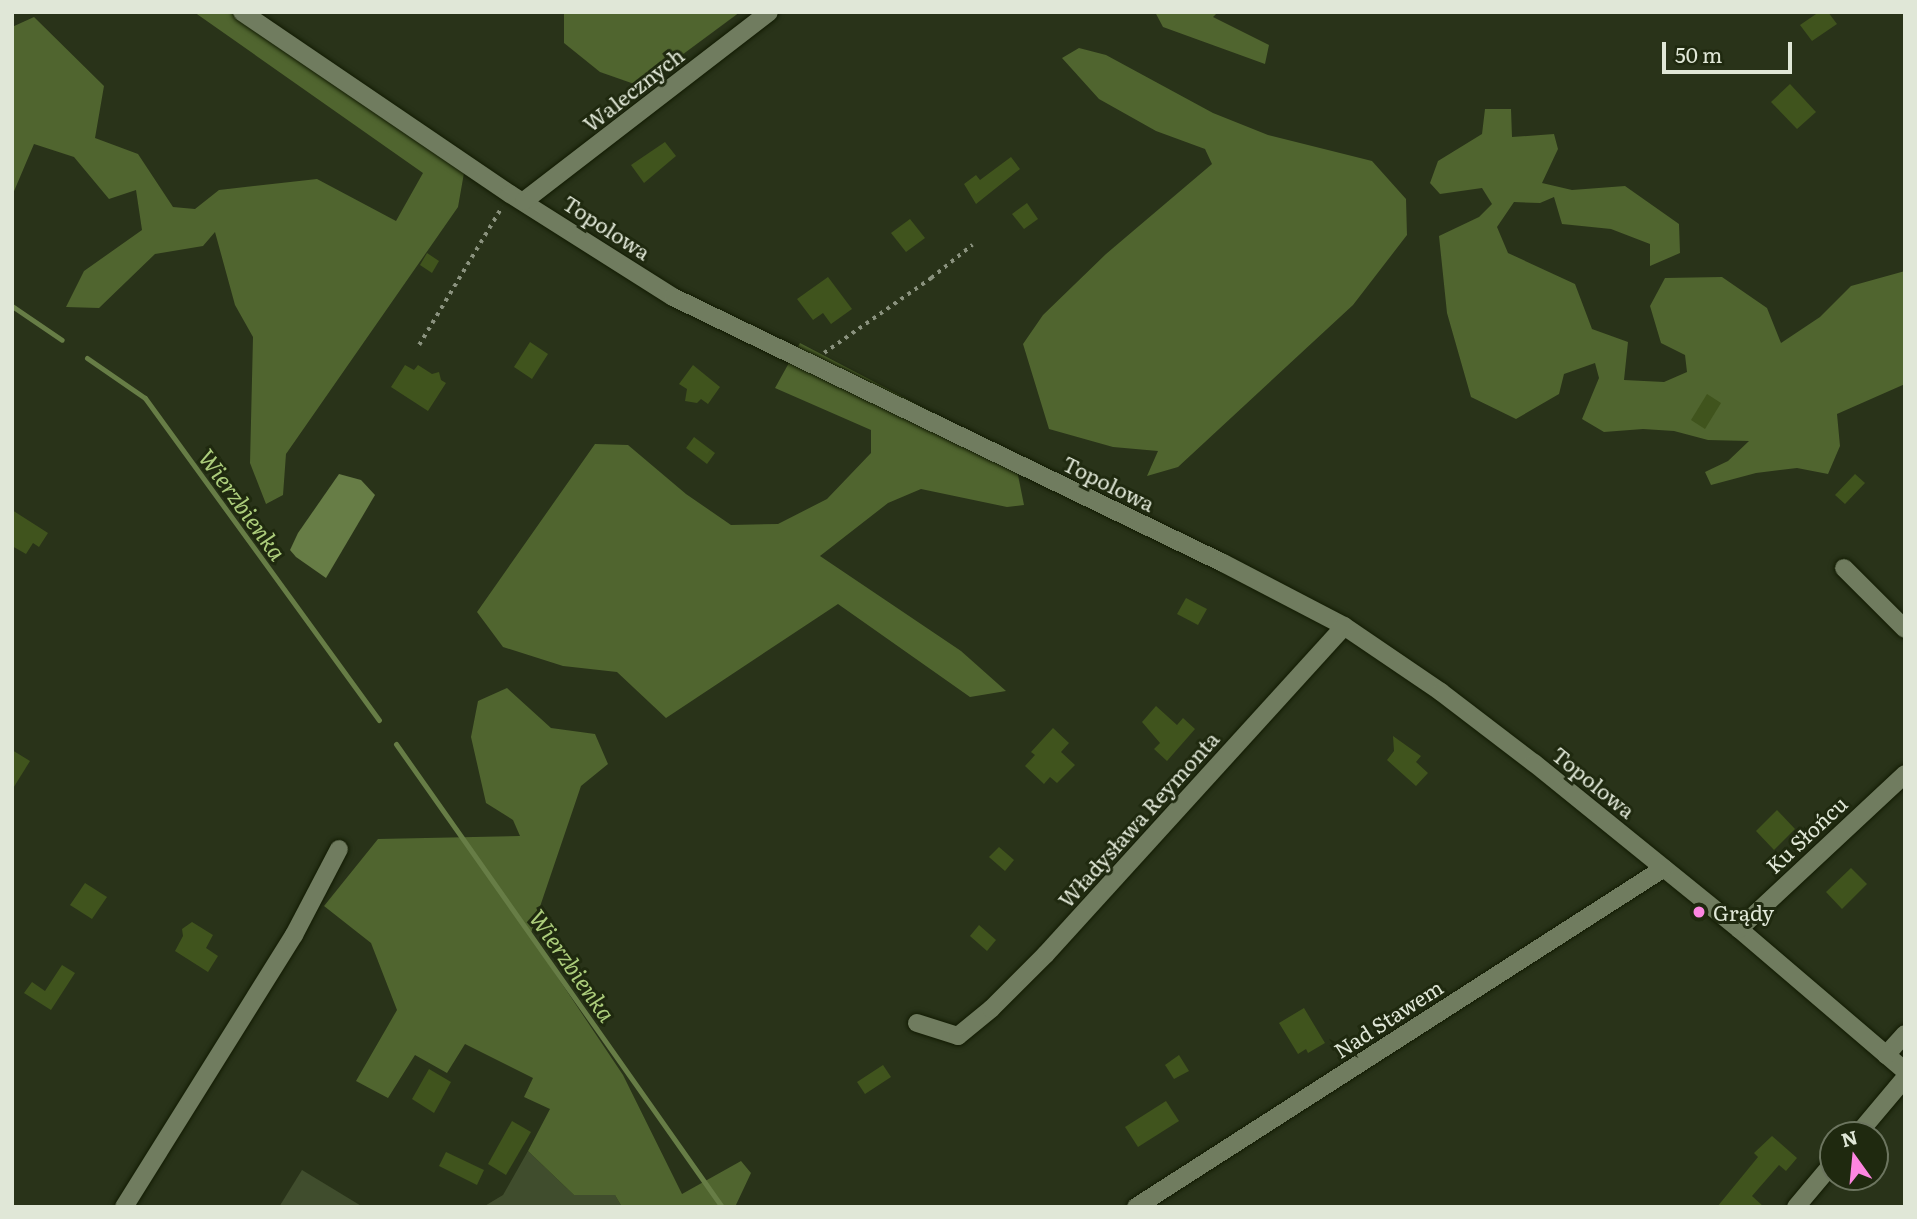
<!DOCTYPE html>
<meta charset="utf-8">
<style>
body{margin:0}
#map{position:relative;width:1917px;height:1219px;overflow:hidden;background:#293319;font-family:Literata,serif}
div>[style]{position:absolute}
.green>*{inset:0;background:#404d2d}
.forest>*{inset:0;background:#50652f}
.water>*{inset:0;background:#677d46}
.stream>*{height:5px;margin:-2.5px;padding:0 2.5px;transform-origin:2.5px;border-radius:2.5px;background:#677d46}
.building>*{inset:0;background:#40541d}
.path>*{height:3.5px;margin-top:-1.75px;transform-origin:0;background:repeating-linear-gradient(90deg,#8a927e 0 3.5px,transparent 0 8.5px)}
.roads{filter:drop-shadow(0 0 2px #121b03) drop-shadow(0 0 2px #121b03)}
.minor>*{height:18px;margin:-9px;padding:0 9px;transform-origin:9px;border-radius:9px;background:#707c5f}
.dots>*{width:19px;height:19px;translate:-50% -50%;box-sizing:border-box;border:4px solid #1f290f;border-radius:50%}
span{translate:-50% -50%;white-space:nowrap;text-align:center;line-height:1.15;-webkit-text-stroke:6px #1f290f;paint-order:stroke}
.street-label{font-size:21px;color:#e0e7d7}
.poi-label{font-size:21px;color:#e0e7d7}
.left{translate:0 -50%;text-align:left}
.water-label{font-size:23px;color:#accd7b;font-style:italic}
.frame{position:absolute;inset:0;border:14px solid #e0e7d7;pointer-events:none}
.north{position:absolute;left:1819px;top:1121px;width:70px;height:70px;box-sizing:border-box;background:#1f290f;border:2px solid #6c755f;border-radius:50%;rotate:345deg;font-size:19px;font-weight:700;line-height:28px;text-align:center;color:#e0e7d7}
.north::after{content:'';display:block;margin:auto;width:24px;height:32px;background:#fd86e1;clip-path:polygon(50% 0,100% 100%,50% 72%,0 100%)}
.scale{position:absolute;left:1662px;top:42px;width:130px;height:32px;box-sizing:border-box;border:4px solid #e0e7d7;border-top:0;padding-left:9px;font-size:21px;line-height:24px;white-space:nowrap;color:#e0e7d7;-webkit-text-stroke:5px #1f290f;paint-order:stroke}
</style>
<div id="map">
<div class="green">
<div style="clip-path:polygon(528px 1151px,574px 1195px,615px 1195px,622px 1207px,483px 1207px,503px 1195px)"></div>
<div style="clip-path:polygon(302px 1170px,363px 1207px,279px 1207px)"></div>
</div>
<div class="forest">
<div style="clip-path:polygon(194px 12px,230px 12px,464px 173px,458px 207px,286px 454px,283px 495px,266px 504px,250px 463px,253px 337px,235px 305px,215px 232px,203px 246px,155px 254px,99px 308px,66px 307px,84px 271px,142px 230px,136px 190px,109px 199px,74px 157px,34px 144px,12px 196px,12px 27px,34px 17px,104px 86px,95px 138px,138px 154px,173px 207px,195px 209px,219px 190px,317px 179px,396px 221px,423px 173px)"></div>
<div style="clip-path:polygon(564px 12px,740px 12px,640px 86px,600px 72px,564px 43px)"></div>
<div style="clip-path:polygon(1155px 12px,1218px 12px,1213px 17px,1269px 45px,1265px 64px,1163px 27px)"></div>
<div style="clip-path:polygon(1079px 48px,1106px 55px,1213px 113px,1268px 135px,1372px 161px,1406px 199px,1407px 235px,1353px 305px,1178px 467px,1147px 476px,1158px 451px,1113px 447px,1049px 429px,1023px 344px,1043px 315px,1106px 254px,1212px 164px,1205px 149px,1156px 131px,1099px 99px,1062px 58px)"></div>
<div style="clip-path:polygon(1485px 109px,1511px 109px,1512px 137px,1554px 134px,1558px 149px,1542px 183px,1572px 190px,1625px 186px,1679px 224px,1680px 253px,1650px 266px,1650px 244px,1611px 229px,1562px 224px,1554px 197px,1540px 203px,1514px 202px,1497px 227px,1508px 253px,1575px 284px,1592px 329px,1628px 342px,1624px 380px,1664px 382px,1687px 372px,1685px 355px,1661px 343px,1650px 306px,1665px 278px,1722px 277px,1767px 308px,1781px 343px,1820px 317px,1851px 286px,1905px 271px,1905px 384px,1837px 414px,1840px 446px,1828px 474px,1797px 468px,1756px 473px,1711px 485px,1705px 472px,1728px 461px,1749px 441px,1708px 440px,1674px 431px,1643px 429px,1604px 432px,1582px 419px,1599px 378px,1595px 363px,1564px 374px,1559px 394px,1516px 419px,1471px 397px,1447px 313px,1439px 236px,1479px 217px,1492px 204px,1482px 188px,1440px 194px,1430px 183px,1438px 161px,1482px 134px)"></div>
<div style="clip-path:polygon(800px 343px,1014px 455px,1024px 505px,1007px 507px,921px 489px,888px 503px,820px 556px,961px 651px,1006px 691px,970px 697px,838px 604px,666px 718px,617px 672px,563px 666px,503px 647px,477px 612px,595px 444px,628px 445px,686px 494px,731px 525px,778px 524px,827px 499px,871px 453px,871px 430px,775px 388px)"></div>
<div style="clip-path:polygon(507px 688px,551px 728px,595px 734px,608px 764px,581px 786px,530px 936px,623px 1075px,682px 1194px,741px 1161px,751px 1173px,735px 1207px,622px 1207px,615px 1195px,574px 1195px,528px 1151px,550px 1109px,524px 1097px,533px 1078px,465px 1044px,447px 1073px,415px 1055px,388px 1098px,356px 1081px,397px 1010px,371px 943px,324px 906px,378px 839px,520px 836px,513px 820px,486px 803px,471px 737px,478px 701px)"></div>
</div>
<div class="water">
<div style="clip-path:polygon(339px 474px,361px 480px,375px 495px,326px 578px,296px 557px,290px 550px,298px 533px)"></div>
</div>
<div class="stream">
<div style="left:12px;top:306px;width:60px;rotate:34.2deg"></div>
<div style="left:87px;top:358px;width:70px;rotate:34.6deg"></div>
<div style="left:145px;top:398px;width:398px;rotate:54deg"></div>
<div style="left:396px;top:744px;width:566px;rotate:54.85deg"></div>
</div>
<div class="building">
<div style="clip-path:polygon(1819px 12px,1828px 12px,1837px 24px,1812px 41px,1800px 25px)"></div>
<div style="clip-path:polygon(1790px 84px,1816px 112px,1797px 129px,1771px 102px)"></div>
<div style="clip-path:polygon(665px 142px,676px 156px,644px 183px,631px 165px)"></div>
<div style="clip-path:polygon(1011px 157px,1020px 169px,976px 204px,964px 184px,976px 175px,980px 180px)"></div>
<div style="clip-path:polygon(1027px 203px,1038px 219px,1024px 229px,1012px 214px)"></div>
<div style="clip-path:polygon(910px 219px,925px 238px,906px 252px,891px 233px)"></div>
<div style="clip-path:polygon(427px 253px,439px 261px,432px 273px,420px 265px)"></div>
<div style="clip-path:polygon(828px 277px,852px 309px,831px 324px,823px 313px,813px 320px,797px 299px)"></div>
<div style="clip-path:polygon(530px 342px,548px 354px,532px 379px,514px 367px)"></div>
<div style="clip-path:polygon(405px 365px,414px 370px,418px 365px,432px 374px,439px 372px,441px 380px,446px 383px,428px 411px,391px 387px)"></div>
<div style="clip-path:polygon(693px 365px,720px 387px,708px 404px,701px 399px,697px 403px,685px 401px,687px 389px,679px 384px)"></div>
<div style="clip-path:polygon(1707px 394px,1721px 403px,1705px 429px,1691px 420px)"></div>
<div style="clip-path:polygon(694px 437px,715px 453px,707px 464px,686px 448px)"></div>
<div style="clip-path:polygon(1855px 474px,1865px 483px,1845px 504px,1835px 495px)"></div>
<div style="clip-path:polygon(12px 510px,48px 533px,39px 547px,33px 543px,26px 554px,12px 546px)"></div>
<div style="clip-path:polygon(1186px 598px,1207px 609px,1198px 625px,1177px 614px)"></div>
<div style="clip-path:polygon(1156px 706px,1177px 725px,1183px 718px,1195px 729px,1167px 761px,1154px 749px,1160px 743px,1142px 722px)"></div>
<div style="clip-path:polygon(1053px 728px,1069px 743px,1061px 752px,1075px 765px,1057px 783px,1050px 777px,1044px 784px,1025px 766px,1035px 755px,1031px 752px)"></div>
<div style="clip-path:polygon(1393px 736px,1421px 756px,1416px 762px,1428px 773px,1416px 786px,1387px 760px,1394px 751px)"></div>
<div style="clip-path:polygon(12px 750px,30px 761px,12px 790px)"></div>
<div style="clip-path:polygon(1777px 810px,1795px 829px,1774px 850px,1756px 831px)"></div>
<div style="clip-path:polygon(999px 847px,1014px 860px,1005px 871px,989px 857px)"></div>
<div style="clip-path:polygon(1851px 868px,1867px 884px,1842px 909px,1826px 892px)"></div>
<div style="clip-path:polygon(85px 883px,107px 897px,92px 919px,70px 905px)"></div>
<div style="clip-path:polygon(192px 922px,213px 935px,206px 948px,218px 956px,208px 972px,175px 951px,183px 936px,182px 929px)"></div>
<div style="clip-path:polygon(979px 925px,996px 940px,987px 951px,970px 936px)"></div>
<div style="clip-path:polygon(62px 965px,75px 973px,51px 1010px,24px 993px,32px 982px,45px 991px)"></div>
<div style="clip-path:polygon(1304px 1008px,1325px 1043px,1308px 1053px,1306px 1049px,1298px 1054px,1279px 1023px)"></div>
<div style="clip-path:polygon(1179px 1055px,1189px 1071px,1174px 1079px,1165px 1065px)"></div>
<div style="clip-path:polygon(883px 1065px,891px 1077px,865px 1094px,857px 1082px)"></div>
<div style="clip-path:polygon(429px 1069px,451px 1082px,434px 1113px,412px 1099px)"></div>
<div style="clip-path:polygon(1166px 1101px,1179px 1121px,1138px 1147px,1125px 1127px)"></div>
<div style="clip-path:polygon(512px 1121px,531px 1132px,506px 1175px,488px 1164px)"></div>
<div style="clip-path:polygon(1772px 1136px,1797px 1158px,1786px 1171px,1779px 1165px,1752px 1196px,1764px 1207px,1717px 1207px,1758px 1157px,1754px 1153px)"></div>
<div style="clip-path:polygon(446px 1152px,484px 1170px,477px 1185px,439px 1166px)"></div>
</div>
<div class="path">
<div style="left:419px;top:345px;width:161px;rotate:-59deg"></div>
<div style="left:824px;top:353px;width:131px;rotate:-35deg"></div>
<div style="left:931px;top:278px;width:53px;rotate:-38.8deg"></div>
</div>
<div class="roads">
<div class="minor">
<div style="left:242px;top:12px;width:324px;rotate:34.2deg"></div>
<div style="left:510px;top:194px;width:193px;rotate:32.3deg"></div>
<div style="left:673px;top:297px;width:611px;rotate:25.81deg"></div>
<div style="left:1223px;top:563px;width:136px;rotate:27.5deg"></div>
<div style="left:1344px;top:626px;width:117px;rotate:34.2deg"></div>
<div style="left:1441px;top:692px;width:117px;rotate:37.4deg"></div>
<div style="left:1534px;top:763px;width:264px;rotate:39deg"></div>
<div style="left:1739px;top:929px;width:218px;rotate:40.5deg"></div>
<div style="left:524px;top:201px;width:309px;rotate:-37.6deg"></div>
<div style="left:1844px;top:568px;width:86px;rotate:45deg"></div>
<div style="left:1739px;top:929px;width:227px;rotate:-43deg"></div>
<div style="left:917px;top:1023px;width:43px;rotate:17.6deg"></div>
<div style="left:958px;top:1036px;width:43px;rotate:-39.3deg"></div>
<div style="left:991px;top:1009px;width:78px;rotate:-45deg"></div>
<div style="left:1046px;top:954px;width:443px;rotate:-47.7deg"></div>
<div style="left:1886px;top:1055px;width:28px;rotate:-48deg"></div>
<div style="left:1857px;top:1135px;width:75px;rotate:-49.9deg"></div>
<div style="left:124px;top:1207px;width:321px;rotate:-58deg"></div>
<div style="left:294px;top:935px;width:97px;rotate:-62.4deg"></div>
<div style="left:1136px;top:1207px;width:627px;rotate:-32.7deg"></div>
<div style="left:1796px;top:1207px;width:57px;rotate:-49.9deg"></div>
</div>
</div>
<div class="dots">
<div style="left:1699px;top:912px;background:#fd86e1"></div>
</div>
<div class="street-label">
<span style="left:633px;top:89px;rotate:-38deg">Walecznych</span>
<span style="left:607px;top:227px;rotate:33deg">Topolowa</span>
<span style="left:1109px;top:483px;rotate:26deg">Topolowa</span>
<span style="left:1594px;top:782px;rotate:39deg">Topolowa</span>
<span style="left:1138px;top:819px;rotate:-48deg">Władysława Reymonta</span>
<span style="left:1806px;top:834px;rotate:-43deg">Ku Słońcu</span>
<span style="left:1388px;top:1018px;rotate:-33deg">Nad Stawem</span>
</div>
<div class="poi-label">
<span class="left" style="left:1713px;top:912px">Grądy</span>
</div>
<div class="water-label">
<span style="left:243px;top:504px;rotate:54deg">Wierzbienka</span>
<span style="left:573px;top:965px;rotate:55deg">Wierzbienka</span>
</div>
<div class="frame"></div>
<div class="north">N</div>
<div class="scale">50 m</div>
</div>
